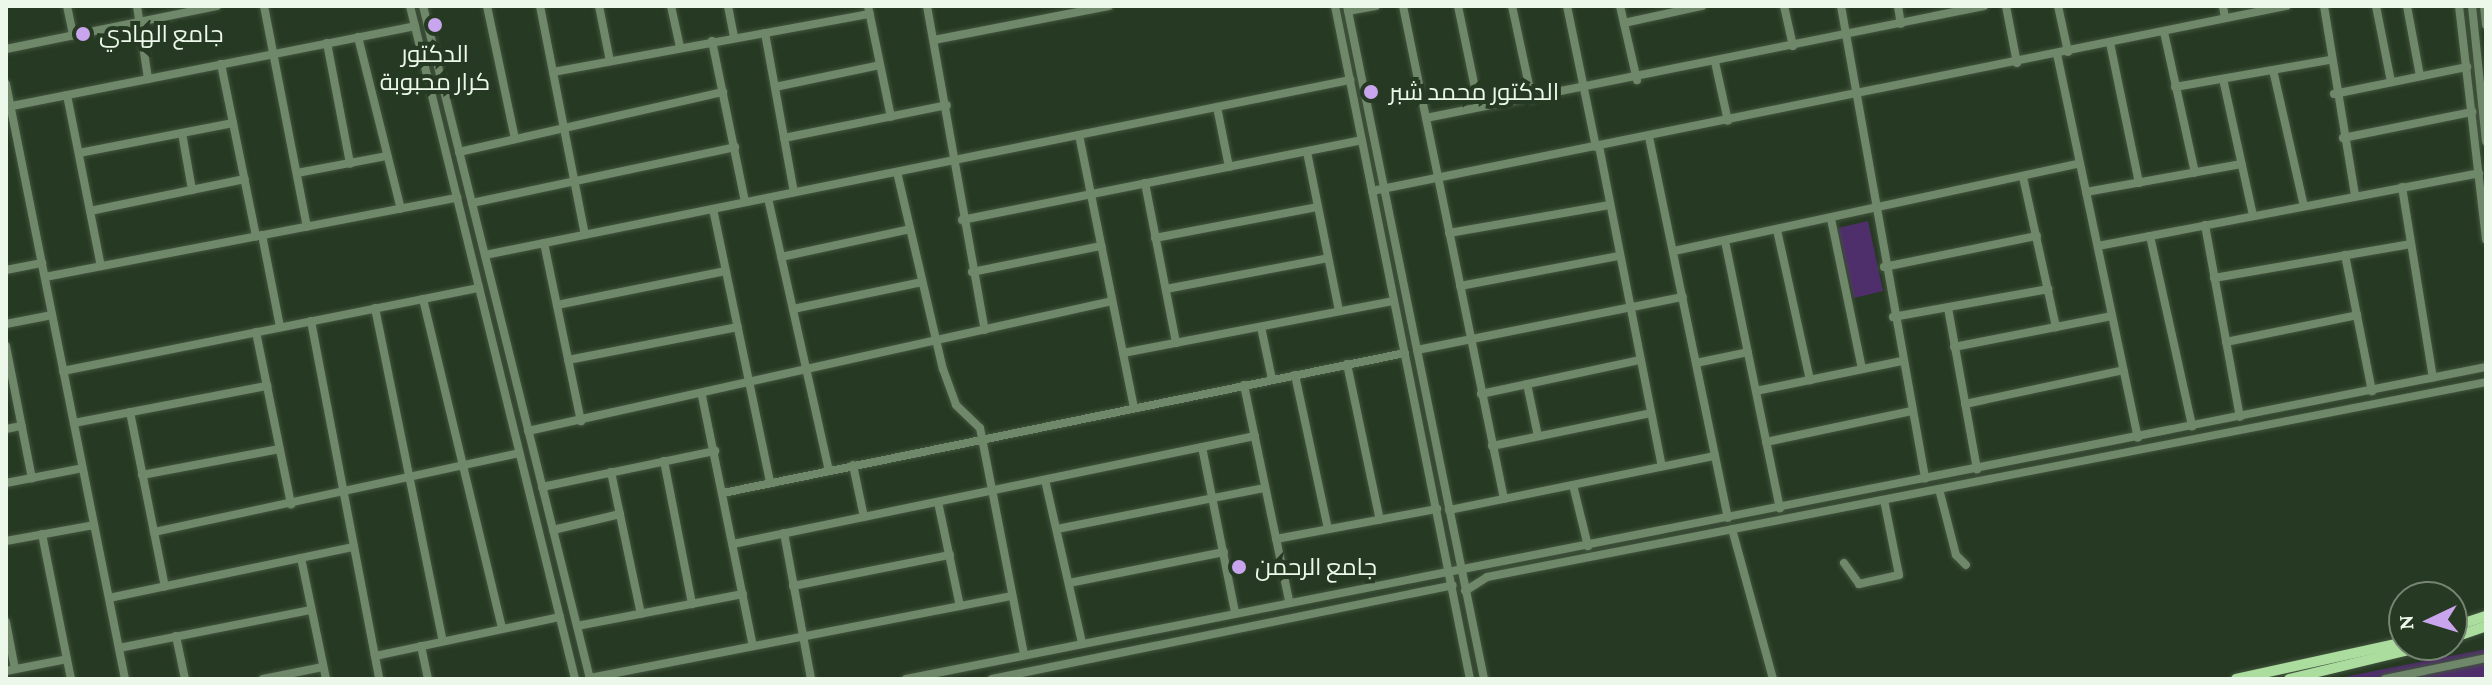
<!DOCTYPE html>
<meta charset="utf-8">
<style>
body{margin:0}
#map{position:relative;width:2492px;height:685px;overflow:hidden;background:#263922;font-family:"Crimson Pro",Cairo,serif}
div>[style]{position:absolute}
.green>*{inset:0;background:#4f2e6c}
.roads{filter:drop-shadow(0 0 2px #42543e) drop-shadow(0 0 2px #42543e)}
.minor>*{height:8px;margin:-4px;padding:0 4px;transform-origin:4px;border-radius:4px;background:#70886a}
.major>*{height:10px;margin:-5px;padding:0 5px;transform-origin:5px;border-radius:5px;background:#abdd9f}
.dots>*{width:22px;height:22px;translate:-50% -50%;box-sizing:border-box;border:4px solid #263922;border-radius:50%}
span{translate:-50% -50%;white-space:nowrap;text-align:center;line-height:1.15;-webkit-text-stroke:8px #263922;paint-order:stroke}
.poi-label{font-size:24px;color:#ecf8e9}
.left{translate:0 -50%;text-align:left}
.frame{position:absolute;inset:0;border:8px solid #ecf8e9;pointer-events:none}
.north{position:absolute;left:2388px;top:581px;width:80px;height:80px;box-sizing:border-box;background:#263922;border:2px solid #758572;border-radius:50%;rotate:266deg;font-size:22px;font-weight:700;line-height:32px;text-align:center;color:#ecf8e9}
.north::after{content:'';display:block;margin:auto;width:28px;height:36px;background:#c9a5ee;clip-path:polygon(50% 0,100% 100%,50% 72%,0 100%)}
</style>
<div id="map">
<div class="green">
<div style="clip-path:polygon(1868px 221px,1883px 291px,1854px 298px,1838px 228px)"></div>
<div style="clip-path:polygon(2486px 649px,2486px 679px,2334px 679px)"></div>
</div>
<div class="roads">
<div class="minor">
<div style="left:67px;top:6px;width:30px;rotate:78deg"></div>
<div style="left:137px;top:6px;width:74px;rotate:81.4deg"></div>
<div style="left:264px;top:6px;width:225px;rotate:79deg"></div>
<div style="left:410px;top:6px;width:693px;rotate:76.22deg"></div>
<div style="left:423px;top:6px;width:693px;rotate:76.06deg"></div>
<div style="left:487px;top:6px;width:136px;rotate:78.1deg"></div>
<div style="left:540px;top:6px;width:233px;rotate:78.9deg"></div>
<div style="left:599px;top:6px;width:56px;rotate:78.7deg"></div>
<div style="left:671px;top:6px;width:42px;rotate:77.6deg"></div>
<div style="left:728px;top:6px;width:32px;rotate:79deg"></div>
<div style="left:868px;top:6px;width:113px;rotate:78.3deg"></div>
<div style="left:927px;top:6px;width:329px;rotate:79.9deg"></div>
<div style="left:1335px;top:6px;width:686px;rotate:78.66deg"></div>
<div style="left:1347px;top:6px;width:687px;rotate:78.49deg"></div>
<div style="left:1403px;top:6px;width:503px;rotate:78.42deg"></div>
<div style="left:1458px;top:6px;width:103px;rotate:78.3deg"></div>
<div style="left:1512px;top:6px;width:95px;rotate:77.9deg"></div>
<div style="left:1567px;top:6px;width:144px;rotate:78.4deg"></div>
<div style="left:1620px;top:6px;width:76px;rotate:77.1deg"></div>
<div style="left:1784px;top:6px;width:41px;rotate:77.3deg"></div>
<div style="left:1841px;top:6px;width:480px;rotate:79.9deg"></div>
<div style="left:1898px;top:6px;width:18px;rotate:81deg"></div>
<div style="left:2006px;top:6px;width:58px;rotate:79.1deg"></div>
<div style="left:2058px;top:6px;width:47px;rotate:77.7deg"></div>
<div style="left:2223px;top:6px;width:12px;rotate:81deg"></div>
<div style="left:2324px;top:6px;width:193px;rotate:80.7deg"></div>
<div style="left:2376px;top:6px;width:77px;rotate:78.8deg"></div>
<div style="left:2407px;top:6px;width:71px;rotate:79.5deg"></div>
<div style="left:2459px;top:6px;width:235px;rotate:83.4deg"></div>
<div style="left:2472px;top:6px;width:136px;rotate:84.1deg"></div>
<div style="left:2484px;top:6px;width:19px;rotate:84deg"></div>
<div style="left:1348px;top:11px;width:28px;rotate:-10deg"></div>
<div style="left:1624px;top:23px;width:80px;rotate:-12.3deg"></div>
<div style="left:2164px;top:32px;width:144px;rotate:77.6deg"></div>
<div style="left:765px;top:33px;width:162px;rotate:79.7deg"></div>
<div style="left:358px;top:37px;width:177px;rotate:76deg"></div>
<div style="left:934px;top:40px;width:178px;rotate:-11deg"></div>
<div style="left:712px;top:41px;width:164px;rotate:78.4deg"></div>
<div style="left:327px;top:43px;width:123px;rotate:79.2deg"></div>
<div style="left:2110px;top:43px;width:143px;rotate:78.3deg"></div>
<div style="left:6px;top:49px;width:215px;rotate:-11.5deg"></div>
<div style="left:2057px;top:54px;width:392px;rotate:78.1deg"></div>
<div style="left:1715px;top:62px;width:60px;rotate:77.6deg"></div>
<div style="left:221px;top:64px;width:176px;rotate:78.5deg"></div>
<div style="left:2273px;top:70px;width:139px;rotate:77.2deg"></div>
<div style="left:553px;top:72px;width:322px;rotate:-10.4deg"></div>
<div style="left:2223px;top:79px;width:140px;rotate:77.6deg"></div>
<div style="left:6px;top:84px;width:607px;rotate:78.69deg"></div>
<div style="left:775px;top:87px;width:107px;rotate:-11.8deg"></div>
<div style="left:2175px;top:87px;width:156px;rotate:-9.9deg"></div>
<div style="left:2334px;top:94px;width:136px;rotate:-11.5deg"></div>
<div style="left:67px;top:95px;width:174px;rotate:78.8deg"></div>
<div style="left:7px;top:107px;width:416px;rotate:-11.2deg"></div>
<div style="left:1217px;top:107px;width:61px;rotate:78.7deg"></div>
<div style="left:1426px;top:118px;width:569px;rotate:-11.35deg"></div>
<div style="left:182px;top:133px;width:58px;rotate:80deg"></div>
<div style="left:1079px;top:135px;width:278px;rotate:78.6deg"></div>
<div style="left:1649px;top:137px;width:389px;rotate:78.3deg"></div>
<div style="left:784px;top:138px;width:166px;rotate:-11.4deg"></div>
<div style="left:2343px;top:138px;width:132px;rotate:-11.4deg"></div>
<div style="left:1599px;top:146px;width:326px;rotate:78.9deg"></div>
<div style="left:459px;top:152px;width:271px;rotate:-12.8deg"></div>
<div style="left:1307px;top:152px;width:162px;rotate:78.6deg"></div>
<div style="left:79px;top:153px;width:157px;rotate:-11deg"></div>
<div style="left:897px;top:172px;width:202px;rotate:76.9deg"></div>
<div style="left:943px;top:369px;width:38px;rotate:70deg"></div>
<div style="left:956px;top:405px;width:33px;rotate:44deg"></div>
<div style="left:980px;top:428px;width:231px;rotate:79deg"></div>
<div style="left:297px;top:173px;width:92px;rotate:-10.7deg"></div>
<div style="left:2023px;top:177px;width:154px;rotate:77.6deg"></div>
<div style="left:1145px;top:183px;width:163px;rotate:79deg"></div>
<div style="left:2402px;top:187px;width:193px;rotate:80.8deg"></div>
<div style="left:1372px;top:191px;width:933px;rotate:-11.44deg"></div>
<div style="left:2086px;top:192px;width:158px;rotate:-10.2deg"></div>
<div style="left:768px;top:198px;width:279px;rotate:77.4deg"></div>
<div style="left:472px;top:203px;width:269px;rotate:-12deg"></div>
<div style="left:713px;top:209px;width:280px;rotate:78.2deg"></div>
<div style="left:90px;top:211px;width:158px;rotate:-11.7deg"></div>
<div style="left:1831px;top:219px;width:153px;rotate:78.3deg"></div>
<div style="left:962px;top:220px;width:407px;rotate:-11.3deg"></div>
<div style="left:2205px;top:225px;width:195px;rotate:79.7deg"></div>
<div style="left:1777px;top:230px;width:154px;rotate:77.6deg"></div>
<div style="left:1449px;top:233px;width:163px;rotate:-9.9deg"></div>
<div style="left:262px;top:235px;width:94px;rotate:78.9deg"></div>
<div style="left:2150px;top:236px;width:195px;rotate:77.5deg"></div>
<div style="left:1155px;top:238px;width:166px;rotate:-10.8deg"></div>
<div style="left:1725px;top:241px;width:273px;rotate:78.4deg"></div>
<div style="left:544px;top:243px;width:182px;rotate:78.3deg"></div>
<div style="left:2098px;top:246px;width:388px;rotate:-10.8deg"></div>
<div style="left:1674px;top:251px;width:415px;rotate:-12.2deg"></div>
<div style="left:485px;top:255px;width:883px;rotate:-11.44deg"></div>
<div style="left:2345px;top:255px;width:139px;rotate:78.8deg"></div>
<div style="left:781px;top:257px;width:132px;rotate:-12.2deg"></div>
<div style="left:1884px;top:267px;width:156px;rotate:-11.5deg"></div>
<div style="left:6px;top:270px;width:37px;rotate:-11deg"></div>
<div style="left:972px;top:272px;width:132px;rotate:-11.4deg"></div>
<div style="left:45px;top:277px;width:420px;rotate:-10.9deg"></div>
<div style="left:2214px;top:278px;width:200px;rotate:-9.8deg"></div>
<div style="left:1460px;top:286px;width:162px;rotate:-10.7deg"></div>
<div style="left:1166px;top:289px;width:165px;rotate:-10.8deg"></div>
<div style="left:423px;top:299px;width:339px;rotate:76.5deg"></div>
<div style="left:557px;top:305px;width:172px;rotate:-11.4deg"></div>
<div style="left:375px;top:308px;width:340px;rotate:78.5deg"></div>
<div style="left:1948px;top:308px;width:164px;rotate:79.8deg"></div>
<div style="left:793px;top:309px;width:132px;rotate:-11.8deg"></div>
<div style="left:1893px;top:317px;width:158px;rotate:-10.2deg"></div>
<div style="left:311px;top:321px;width:364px;rotate:79.2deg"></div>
<div style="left:6px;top:324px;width:47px;rotate:-11.1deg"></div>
<div style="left:1261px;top:327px;width:53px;rotate:78.1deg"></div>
<div style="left:256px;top:332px;width:176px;rotate:78.5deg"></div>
<div style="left:2226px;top:342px;width:134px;rotate:-11.6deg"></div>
<div style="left:6px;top:346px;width:135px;rotate:78.9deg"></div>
<div style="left:1954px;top:347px;width:161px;rotate:-11.1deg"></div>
<div style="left:1417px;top:350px;width:271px;rotate:-11.3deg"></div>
<div style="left:1123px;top:353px;width:276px;rotate:-10.9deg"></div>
<div style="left:568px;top:360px;width:173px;rotate:-11deg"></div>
<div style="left:1696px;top:363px;width:53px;rotate:-11.9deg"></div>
<div style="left:1347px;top:364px;width:159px;rotate:78.1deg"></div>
<div style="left:63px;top:371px;width:424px;rotate:-11.3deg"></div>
<div style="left:1295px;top:375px;width:157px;rotate:77.9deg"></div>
<div style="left:1527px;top:384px;width:53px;rotate:78.1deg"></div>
<div style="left:1244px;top:385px;width:221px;rotate:78.2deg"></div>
<div style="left:1756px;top:391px;width:149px;rotate:-11.6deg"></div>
<div style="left:1481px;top:394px;width:163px;rotate:-12.1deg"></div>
<div style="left:702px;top:396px;width:255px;rotate:78.5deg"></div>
<div style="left:1965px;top:404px;width:162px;rotate:-12.1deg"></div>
<div style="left:130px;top:412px;width:178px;rotate:78.7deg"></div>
<div style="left:74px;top:423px;width:197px;rotate:-10.9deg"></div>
<div style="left:6px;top:429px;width:16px;rotate:-11deg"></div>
<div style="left:528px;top:431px;width:598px;rotate:-12.55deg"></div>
<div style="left:1766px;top:442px;width:149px;rotate:-12deg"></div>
<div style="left:1492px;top:446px;width:162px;rotate:-11.7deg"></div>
<div style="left:1202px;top:447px;width:168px;rotate:78.7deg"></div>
<div style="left:664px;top:461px;width:146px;rotate:78.9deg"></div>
<div style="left:853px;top:465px;width:53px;rotate:78.1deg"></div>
<div style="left:611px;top:472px;width:145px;rotate:78.1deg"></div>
<div style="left:142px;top:475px;width:140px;rotate:-10.7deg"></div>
<div style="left:1045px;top:480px;width:167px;rotate:77.2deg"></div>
<div style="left:6px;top:483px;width:78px;rotate:-11deg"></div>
<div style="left:1573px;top:485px;width:63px;rotate:76.2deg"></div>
<div style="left:542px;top:487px;width:177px;rotate:-11.8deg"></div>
<div style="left:1939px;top:489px;width:68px;rotate:75.6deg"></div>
<div style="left:1956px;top:555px;width:14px;rotate:45deg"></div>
<div style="left:723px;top:493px;width:696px;rotate:-11.6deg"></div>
<div style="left:938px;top:502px;width:106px;rotate:78.1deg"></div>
<div style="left:1449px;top:510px;width:271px;rotate:-11.5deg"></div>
<div style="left:1057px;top:529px;width:212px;rotate:-11.2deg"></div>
<div style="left:1732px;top:529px;width:156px;rotate:74.7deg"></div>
<div style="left:553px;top:530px;width:69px;rotate:-13.4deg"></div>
<div style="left:154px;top:532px;width:373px;rotate:-12.2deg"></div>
<div style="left:784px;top:533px;width:148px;rotate:79.5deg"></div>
<div style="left:42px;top:534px;width:148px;rotate:78.7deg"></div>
<div style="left:1276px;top:539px;width:164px;rotate:-10.6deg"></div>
<div style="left:6px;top:541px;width:89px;rotate:-10.3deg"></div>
<div style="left:733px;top:544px;width:533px;rotate:-11.69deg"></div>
<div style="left:301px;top:558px;width:124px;rotate:78.3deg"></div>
<div style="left:1844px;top:563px;width:26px;rotate:54deg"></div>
<div style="left:1859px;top:584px;width:41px;rotate:-12.7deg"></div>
<div style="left:1899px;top:575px;width:76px;rotate:-101.3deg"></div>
<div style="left:1069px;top:583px;width:158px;rotate:-11.3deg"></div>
<div style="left:793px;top:586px;width:160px;rotate:-11.2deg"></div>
<div style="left:1465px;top:591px;width:26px;rotate:-32deg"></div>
<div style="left:1487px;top:577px;width:1018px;rotate:-11.04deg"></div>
<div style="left:109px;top:598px;width:250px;rotate:-11.8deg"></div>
<div style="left:6px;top:622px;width:48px;rotate:79.2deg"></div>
<div style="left:577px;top:626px;width:169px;rotate:-10.9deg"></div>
<div style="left:176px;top:636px;width:44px;rotate:78.2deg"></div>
<div style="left:421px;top:646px;width:34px;rotate:78deg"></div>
<div style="left:119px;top:648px;width:196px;rotate:-11.2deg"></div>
<div style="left:375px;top:656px;width:189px;rotate:-11.9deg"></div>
<div style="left:6px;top:671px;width:62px;rotate:-11.1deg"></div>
<div style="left:590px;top:678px;width:430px;rotate:-11deg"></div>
<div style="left:263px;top:679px;width:61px;rotate:-11.3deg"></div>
<div style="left:906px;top:679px;width:1611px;rotate:-11.17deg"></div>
<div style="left:992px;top:679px;width:470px;rotate:-11.5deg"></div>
<div style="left:2385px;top:679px;width:103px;rotate:-11.7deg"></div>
</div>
<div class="major">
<div style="left:2452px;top:627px;width:36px;rotate:-18deg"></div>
<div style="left:2452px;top:638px;width:36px;rotate:-19deg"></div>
<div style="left:2236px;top:679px;width:172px;rotate:-12.4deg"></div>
<div style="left:2289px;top:679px;width:145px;rotate:-13.6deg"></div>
</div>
</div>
<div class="dots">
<div style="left:435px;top:25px;background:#c9a5ee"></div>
<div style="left:83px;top:34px;background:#c9a5ee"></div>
<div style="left:1371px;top:92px;background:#c9a5ee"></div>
<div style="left:1239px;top:567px;background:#c9a5ee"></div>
</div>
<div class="poi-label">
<span class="left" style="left:99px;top:34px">جامع الهادي</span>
<span style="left:435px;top:68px">الدكتور<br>كرار محبوبة</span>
<span class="left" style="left:1389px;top:92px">الدكتور محمد شبر</span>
<span class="left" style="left:1255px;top:567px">جامع الرحمن</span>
</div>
<div class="frame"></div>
<div class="north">N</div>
</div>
